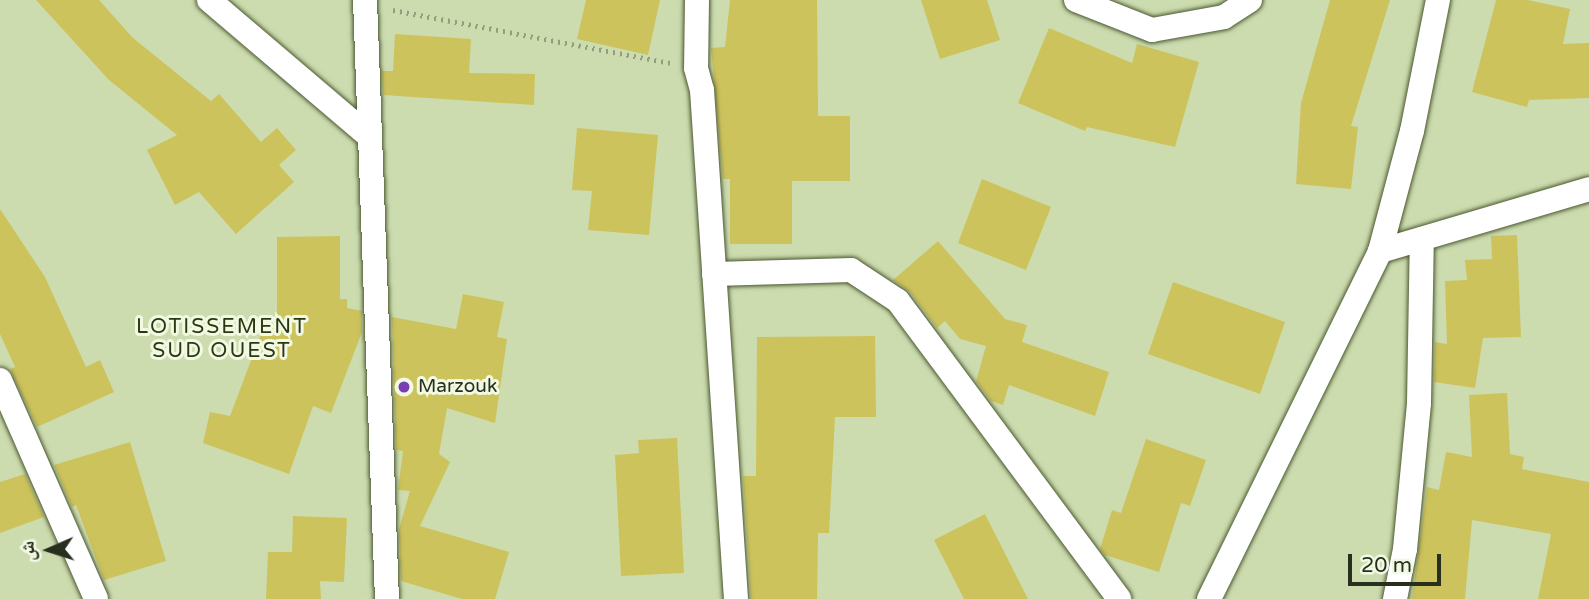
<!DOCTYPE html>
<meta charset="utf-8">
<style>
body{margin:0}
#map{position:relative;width:1589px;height:599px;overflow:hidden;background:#ccdcaf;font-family:"Varela Round","Noto Naskh Arabic",sans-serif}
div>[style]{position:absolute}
.building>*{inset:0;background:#cdc35d}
.path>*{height:4.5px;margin-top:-2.25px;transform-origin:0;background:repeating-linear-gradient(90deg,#919d7b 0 2px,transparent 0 7px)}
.roads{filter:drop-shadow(0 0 2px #4b5830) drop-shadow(0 0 2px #4b5830)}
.minor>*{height:24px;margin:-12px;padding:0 12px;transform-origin:12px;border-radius:12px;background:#fff}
.dots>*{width:19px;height:19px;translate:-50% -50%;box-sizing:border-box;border:4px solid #f1f9e3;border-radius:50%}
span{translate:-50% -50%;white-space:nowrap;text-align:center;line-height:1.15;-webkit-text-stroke:6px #f1f9e3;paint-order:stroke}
.poi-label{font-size:19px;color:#292f1e}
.left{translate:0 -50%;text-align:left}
.neighbourhood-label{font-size:21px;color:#2b3710;letter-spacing:2px}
.north{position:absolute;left:14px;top:515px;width:70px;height:70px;-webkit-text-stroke:5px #f1f9e3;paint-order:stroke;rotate:267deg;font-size:19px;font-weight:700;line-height:28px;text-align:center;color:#292f1e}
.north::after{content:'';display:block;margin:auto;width:24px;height:32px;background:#292f1e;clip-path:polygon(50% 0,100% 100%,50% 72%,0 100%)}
.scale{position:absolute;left:1348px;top:554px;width:93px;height:32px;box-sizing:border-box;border:4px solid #292f1e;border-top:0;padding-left:9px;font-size:21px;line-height:24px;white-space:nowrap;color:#292f1e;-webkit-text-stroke:5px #f1f9e3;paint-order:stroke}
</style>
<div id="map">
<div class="building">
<div style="clip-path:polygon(36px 0,99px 0,133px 38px,211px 101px,219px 94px,261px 142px,277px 128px,296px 150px,279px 165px,294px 182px,236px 234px,199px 192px,175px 205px,147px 150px,177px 135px,109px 80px)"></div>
<div style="clip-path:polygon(586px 0,660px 0,648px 55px,577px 39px)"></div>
<div style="clip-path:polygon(730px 0,817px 0,818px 116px,850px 116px,850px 181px,792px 181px,792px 244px,730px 244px,730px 179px,723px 179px,711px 48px,725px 47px)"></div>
<div style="clip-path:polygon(921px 0,987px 0,1000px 40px,940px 59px)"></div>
<div style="clip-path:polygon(1330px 0,1390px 0,1351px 126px,1358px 127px,1351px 189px,1296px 184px,1301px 103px)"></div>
<div style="clip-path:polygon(1496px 0,1528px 0,1570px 9px,1563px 44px,1589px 43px,1589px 98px,1529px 100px,1527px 107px,1472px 92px)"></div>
<div style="clip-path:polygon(1049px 28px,1132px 63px,1137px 44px,1199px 62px,1175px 147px,1087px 127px,1085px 131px,1018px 103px)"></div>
<div style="clip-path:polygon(395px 34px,471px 39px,469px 73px,535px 74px,534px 105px,383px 95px,382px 71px,393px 71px)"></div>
<div style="clip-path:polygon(577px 128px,658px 135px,649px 235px,588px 230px,592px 191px,572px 190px)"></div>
<div style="clip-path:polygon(982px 179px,1051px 207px,1026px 270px,958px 243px)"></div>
<div style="clip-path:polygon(0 209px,45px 277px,86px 367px,100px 360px,114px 392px,37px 427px,10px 369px,15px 367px,0 334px)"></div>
<div style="clip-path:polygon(1517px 235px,1521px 337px,1483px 338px,1475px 388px,1434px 382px,1435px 342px,1447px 344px,1445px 281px,1467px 280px,1465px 260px,1492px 259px,1491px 236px)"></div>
<div style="clip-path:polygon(340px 236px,340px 299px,347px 299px,347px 308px,362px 311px,362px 332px,331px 413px,313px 406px,289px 474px,203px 443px,210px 412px,230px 416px,265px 323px,277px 328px,277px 237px)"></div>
<div style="clip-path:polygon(938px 241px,1005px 319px,1027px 325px,1022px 342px,1109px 372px,1095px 416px,1009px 385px,1003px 405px,991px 401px,976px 381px,986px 346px,960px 339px,945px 321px,937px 328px,910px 292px,893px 280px)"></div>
<div style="clip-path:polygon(1173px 282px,1285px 322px,1260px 394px,1148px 354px)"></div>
<div style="clip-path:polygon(463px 294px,504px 302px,497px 337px,507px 339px,495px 423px,447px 408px,439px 454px,450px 462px,420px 526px,509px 552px,495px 599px,462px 599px,401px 581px,399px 529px,410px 491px,398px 490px,403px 451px,396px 450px,392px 317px,456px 329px)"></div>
<div style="clip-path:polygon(875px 336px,876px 417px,835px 417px,829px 533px,818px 533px,817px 599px,751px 599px,743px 476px,756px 476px,757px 337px)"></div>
<div style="clip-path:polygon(1507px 393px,1510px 454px,1524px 457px,1522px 469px,1589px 482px,1589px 599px,1538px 599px,1551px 534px,1472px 520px,1465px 599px,1412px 599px,1427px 487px,1439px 490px,1446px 452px,1472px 457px,1469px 395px)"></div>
<div style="clip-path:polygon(677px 438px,684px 573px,621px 576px,615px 455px,639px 453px,638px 440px)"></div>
<div style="clip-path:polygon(1146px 439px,1206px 460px,1190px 506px,1181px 503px,1159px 572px,1105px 555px,1100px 549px,1112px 510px,1121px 513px)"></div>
<div style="clip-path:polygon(130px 442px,166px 561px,104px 580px,76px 505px,72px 507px,54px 465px)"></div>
<div style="clip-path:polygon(25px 474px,44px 517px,0 533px,0 482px)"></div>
<div style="clip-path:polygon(985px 514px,1028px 599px,964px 599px,934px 540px)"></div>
<div style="clip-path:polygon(293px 516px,347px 518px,344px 582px,320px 581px,321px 599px,266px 599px,268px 552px,292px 552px)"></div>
</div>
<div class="path">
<div style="left:393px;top:10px;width:282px;rotate:10.8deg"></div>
</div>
<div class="roads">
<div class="minor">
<div style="left:209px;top:0;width:210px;rotate:40.4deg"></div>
<div style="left:365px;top:0;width:599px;rotate:87.9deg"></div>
<div style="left:697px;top:0;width:68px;rotate:90.8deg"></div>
<div style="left:696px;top:68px;width:23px;rotate:75deg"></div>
<div style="left:702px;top:90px;width:510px;rotate:86.18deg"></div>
<div style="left:1076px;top:0;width:82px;rotate:21.5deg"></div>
<div style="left:1152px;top:30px;width:73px;rotate:-10.2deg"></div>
<div style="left:1224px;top:17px;width:31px;rotate:-33deg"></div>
<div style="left:1380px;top:251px;width:218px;rotate:-16.5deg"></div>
<div style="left:714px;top:274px;width:137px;rotate:-1.7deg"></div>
<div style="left:851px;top:270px;width:56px;rotate:33.4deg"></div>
<div style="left:898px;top:301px;width:371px;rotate:53.4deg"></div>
<div style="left:0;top:380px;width:239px;rotate:66.3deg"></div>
<div style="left:1209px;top:599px;width:388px;rotate:-63.8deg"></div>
<div style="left:1380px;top:251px;width:124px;rotate:-75.1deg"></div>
<div style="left:1412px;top:131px;width:134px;rotate:-78.8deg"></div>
<div style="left:1395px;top:599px;width:51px;rotate:-78.7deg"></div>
<div style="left:1405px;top:549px;width:147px;rotate:-84.5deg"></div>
<div style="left:1419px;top:403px;width:164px;rotate:-89deg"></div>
</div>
</div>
<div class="dots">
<div style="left:404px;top:387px;background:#793eb3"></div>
</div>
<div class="poi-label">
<span class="left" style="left:418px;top:387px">Marzouk</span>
</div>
<div class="neighbourhood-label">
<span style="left:222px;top:339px">LOTISSEMENT<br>SUD OUEST</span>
</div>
<div class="north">ش</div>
<div class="scale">20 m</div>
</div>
